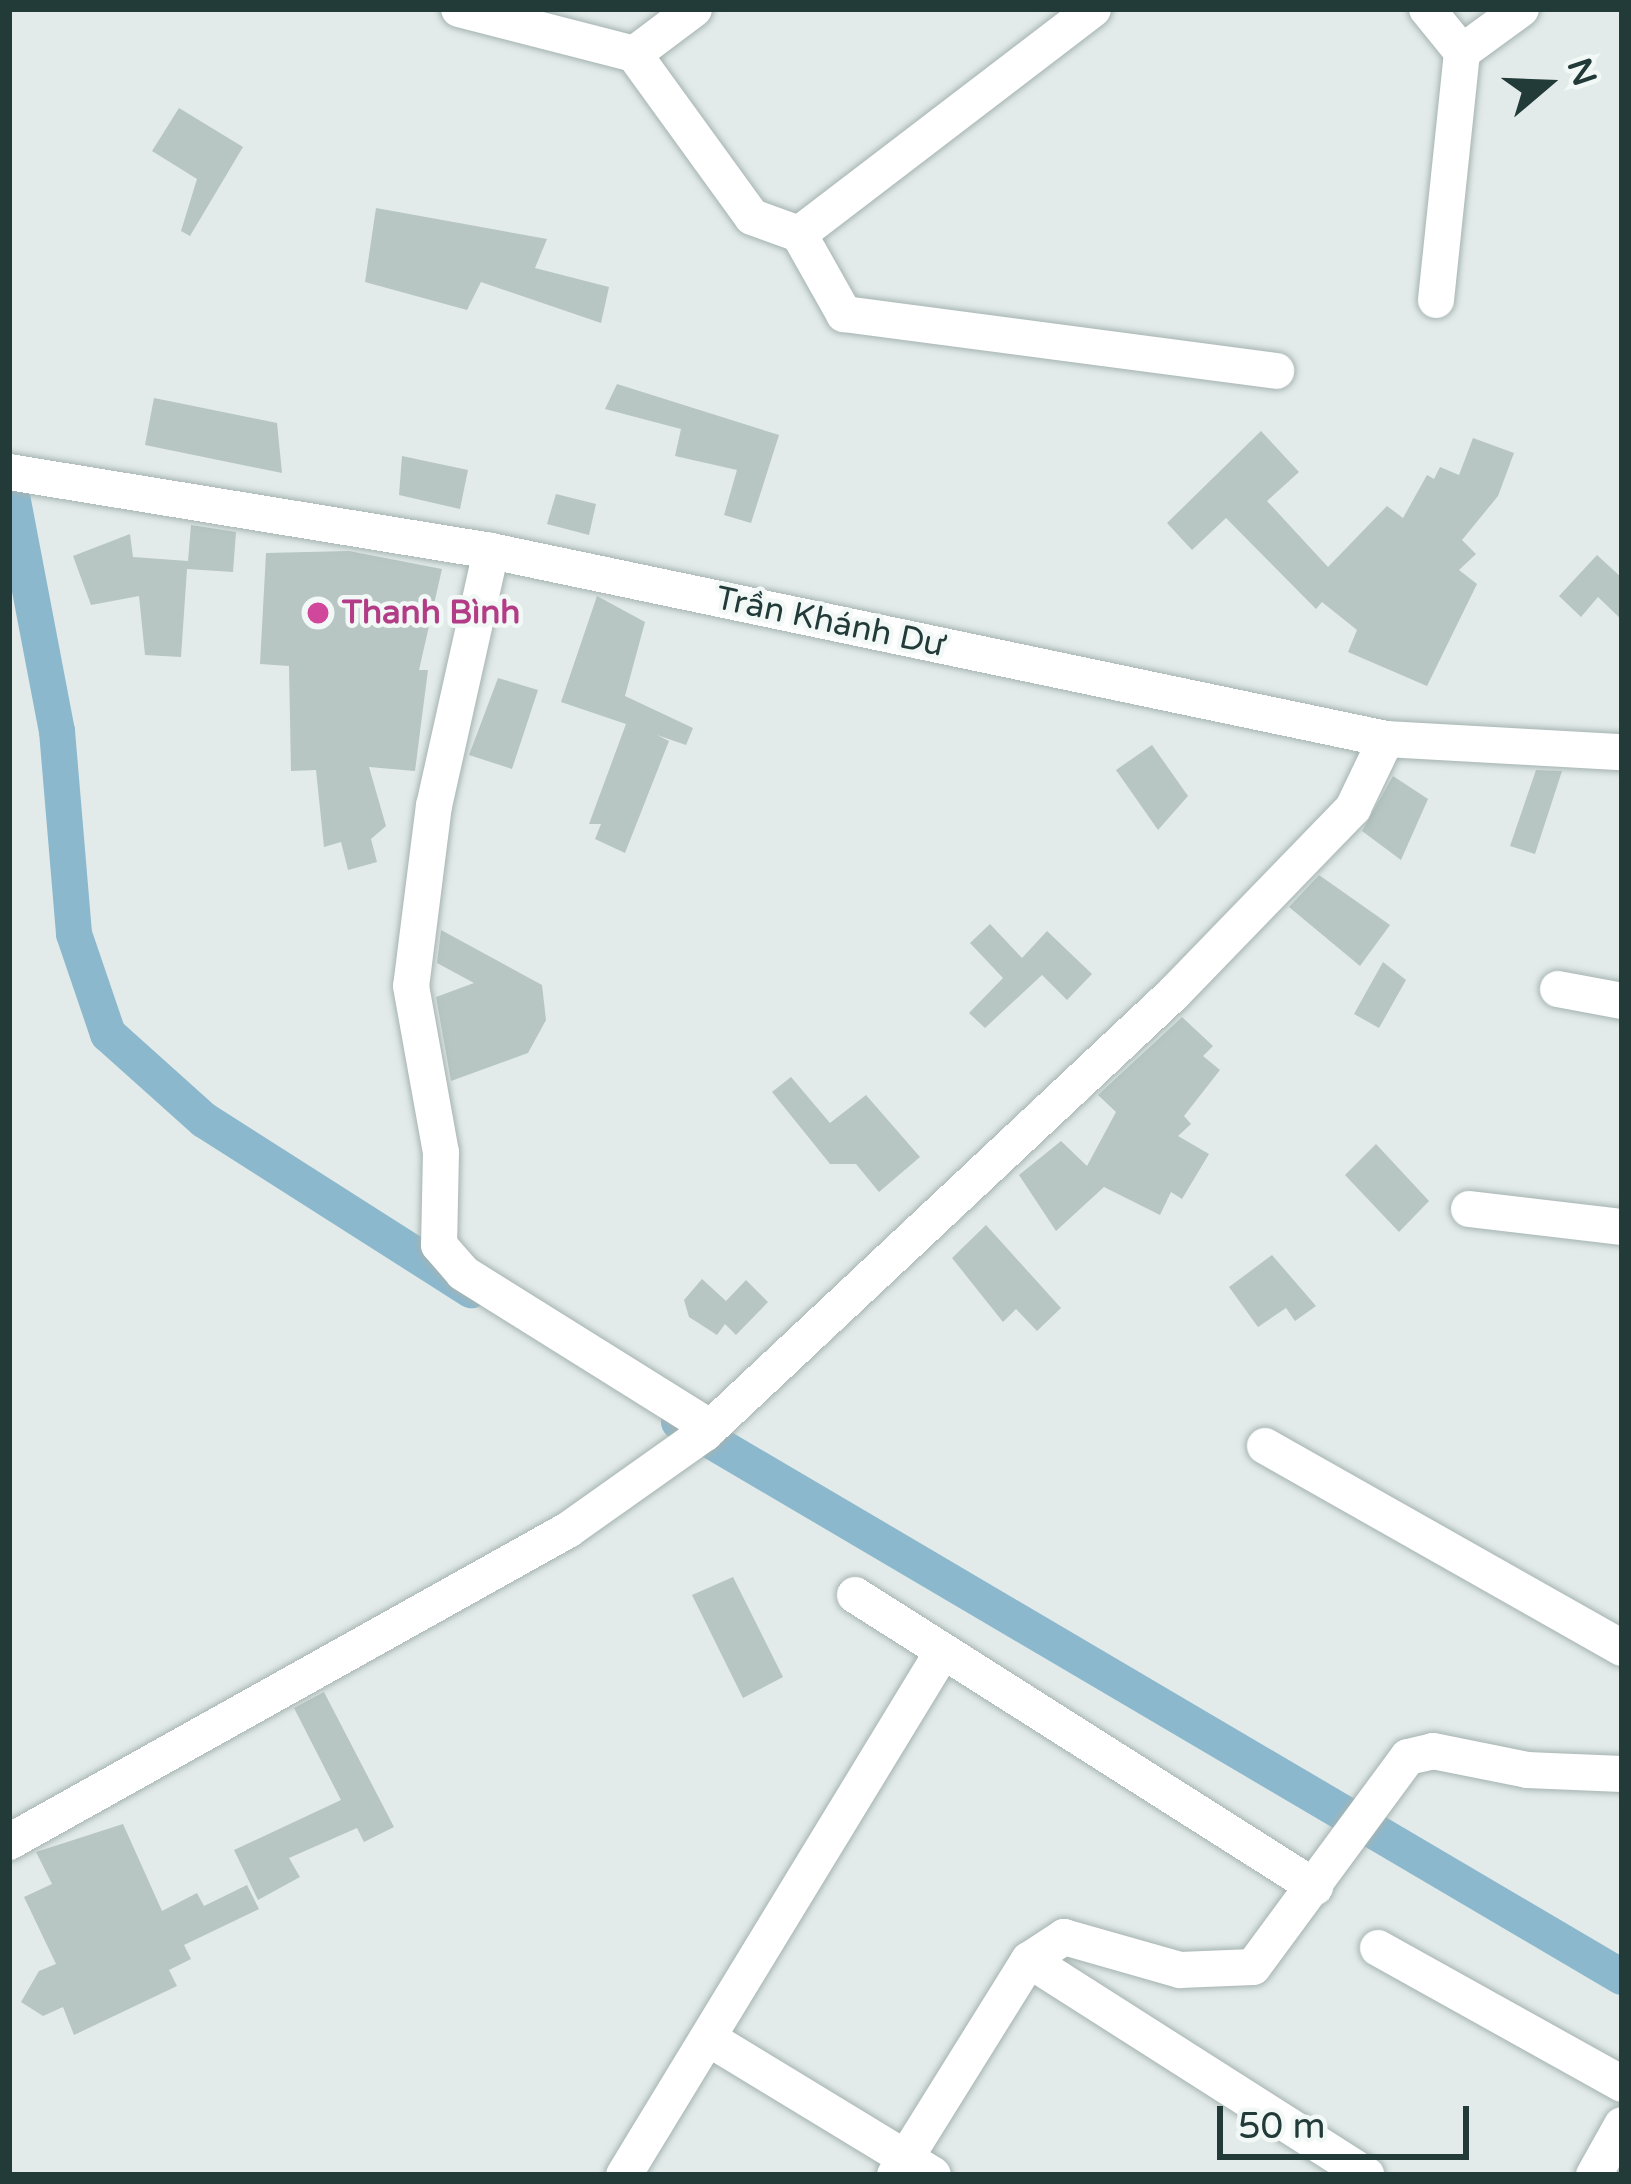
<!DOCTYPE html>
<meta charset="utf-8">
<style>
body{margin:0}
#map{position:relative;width:1631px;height:2184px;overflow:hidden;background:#e2ebe9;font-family:"Varela Round",sans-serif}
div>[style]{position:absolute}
.canal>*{height:36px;margin:-18px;padding:0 18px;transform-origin:18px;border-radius:18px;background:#8cb8ce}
.building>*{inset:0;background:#b7c6c2}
.roads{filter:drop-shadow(0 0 3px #a5b3b1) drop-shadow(0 0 3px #a5b3b1)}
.street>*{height:36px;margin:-18px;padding:0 18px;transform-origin:18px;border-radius:18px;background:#fff}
.secondary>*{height:36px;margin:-18px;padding:0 18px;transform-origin:18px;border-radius:18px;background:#fff}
.dots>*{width:33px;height:33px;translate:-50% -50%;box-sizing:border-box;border:6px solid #f2f8f6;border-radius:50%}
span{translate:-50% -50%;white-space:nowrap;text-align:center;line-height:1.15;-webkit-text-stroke:9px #f2f8f6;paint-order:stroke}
.hotel-label{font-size:33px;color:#b23c85;font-weight:700}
.left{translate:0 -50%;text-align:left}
.street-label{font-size:33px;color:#223b39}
.frame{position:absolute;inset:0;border:12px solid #223b39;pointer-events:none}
.north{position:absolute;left:1487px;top:24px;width:120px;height:120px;-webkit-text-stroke:9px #f2f8f6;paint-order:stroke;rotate:71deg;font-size:33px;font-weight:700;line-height:48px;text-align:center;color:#223b39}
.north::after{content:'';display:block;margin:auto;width:42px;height:54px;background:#223b39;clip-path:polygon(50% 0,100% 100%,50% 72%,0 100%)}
.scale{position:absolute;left:1217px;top:2106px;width:252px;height:54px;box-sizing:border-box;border:6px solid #223b39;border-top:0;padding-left:15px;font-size:36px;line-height:42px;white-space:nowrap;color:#223b39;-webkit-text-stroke:9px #f2f8f6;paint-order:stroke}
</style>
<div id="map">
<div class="canal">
<div style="left:9px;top:480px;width:256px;rotate:79.2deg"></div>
<div style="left:57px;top:731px;width:204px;rotate:85.2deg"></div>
<div style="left:74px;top:934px;width:106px;rotate:71.2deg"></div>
<div style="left:108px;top:1034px;width:129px;rotate:41.9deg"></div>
<div style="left:204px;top:1120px;width:317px;rotate:32.5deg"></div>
<div style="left:679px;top:1422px;width:1094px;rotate:30.48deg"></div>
</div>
<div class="building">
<div style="clip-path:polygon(179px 108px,243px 147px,190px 236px,181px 231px,197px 179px,152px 151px)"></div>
<div style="clip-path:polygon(376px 208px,547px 239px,535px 268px,609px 287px,601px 323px,481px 282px,467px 310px,365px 282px)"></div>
<div style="clip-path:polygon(617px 384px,779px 435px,751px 523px,724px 515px,737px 470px,675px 456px,681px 429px,605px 409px)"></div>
<div style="clip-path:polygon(154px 398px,277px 423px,282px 473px,145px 445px)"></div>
<div style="clip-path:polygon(1261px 431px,1299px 472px,1267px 501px,1328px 567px,1387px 506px,1403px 518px,1427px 475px,1434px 479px,1440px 467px,1459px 475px,1473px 438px,1514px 453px,1498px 496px,1462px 540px,1476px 554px,1459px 570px,1477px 584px,1427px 686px,1348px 652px,1357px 630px,1322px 602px,1316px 609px,1226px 518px,1192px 550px,1167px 523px)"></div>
<div style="clip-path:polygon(402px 456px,468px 470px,460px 509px,399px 495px)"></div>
<div style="clip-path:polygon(556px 494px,596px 504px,589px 535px,547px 524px)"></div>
<div style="clip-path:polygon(191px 525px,236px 532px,233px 572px,187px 569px,181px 657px,145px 655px,139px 596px,91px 605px,73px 556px,130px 534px,133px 557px,188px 561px)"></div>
<div style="clip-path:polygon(349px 551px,442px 569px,419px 670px,428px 670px,415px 771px,369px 767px,386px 826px,371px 839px,377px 862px,348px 870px,341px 842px,324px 847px,316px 770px,291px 771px,289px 666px,260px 664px,266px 553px)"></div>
<div style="clip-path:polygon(1597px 555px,1622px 578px,1622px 620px,1598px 597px,1581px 617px,1559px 596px)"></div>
<div style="clip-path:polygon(597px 596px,645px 622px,625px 696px,693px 728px,686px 745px,657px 735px,669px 741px,625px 853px,595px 839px,601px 824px,589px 824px,626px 724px,561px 702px)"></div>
<div style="clip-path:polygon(498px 678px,538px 690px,512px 769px,469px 755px)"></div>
<div style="clip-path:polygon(1152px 745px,1188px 796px,1158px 830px,1116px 770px)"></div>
<div style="clip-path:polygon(1536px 770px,1562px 771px,1535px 854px,1510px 846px)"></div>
<div style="clip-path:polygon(1393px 776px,1428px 799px,1401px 860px,1362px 831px)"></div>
<div style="clip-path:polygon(1319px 875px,1390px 925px,1360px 966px,1289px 907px)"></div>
<div style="clip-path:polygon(990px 924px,1022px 958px,1047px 931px,1092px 974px,1067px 1000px,1042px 975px,985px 1028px,969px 1013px,1003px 978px,970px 943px)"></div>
<div style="clip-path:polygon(441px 930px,542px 985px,546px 1020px,528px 1053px,451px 1081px,436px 997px,474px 983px,437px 963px)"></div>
<div style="clip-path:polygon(1383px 962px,1406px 980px,1379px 1028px,1354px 1014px)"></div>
<div style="clip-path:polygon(1182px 1017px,1213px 1046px,1203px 1056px,1220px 1070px,1184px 1116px,1191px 1124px,1178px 1136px,1209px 1154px,1182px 1199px,1171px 1192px,1160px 1215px,1104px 1187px,1056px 1231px,1019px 1175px,1061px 1141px,1087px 1166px,1116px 1112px,1098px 1095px)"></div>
<div style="clip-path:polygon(791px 1077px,830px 1123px,866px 1095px,920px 1157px,879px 1192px,856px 1164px,830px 1164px,772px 1092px)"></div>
<div style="clip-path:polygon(1376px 1144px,1429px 1201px,1399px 1232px,1345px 1175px)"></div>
<div style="clip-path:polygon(986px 1225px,1061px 1308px,1037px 1331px,1016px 1309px,1003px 1322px,952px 1258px)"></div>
<div style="clip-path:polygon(1272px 1255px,1316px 1306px,1295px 1321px,1286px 1308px,1258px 1327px,1229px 1287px)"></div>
<div style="clip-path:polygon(702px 1279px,726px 1301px,746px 1280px,768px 1302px,736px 1335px,725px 1324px,717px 1335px,689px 1317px,684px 1300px)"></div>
<div style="clip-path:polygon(733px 1577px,783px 1677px,743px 1698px,692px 1595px)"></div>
<div style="clip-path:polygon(324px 1692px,394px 1827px,364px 1842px,357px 1828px,289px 1858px,300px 1877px,258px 1900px,234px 1850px,341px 1800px,294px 1708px)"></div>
<div style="clip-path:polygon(123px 1824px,162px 1911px,197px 1893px,204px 1906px,247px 1885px,259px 1909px,184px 1945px,191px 1959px,169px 1970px,177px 1986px,74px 2035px,63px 2007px,43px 2016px,21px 2002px,39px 1971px,56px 1964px,24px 1897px,52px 1884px,36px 1852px)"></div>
</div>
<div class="roads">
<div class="street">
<div style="left:459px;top:9px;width:181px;rotate:14.4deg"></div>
<div style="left:694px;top:9px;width:75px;rotate:143.1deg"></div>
<div style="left:634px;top:54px;width:201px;rotate:54.1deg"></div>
<div style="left:752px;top:217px;width:50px;rotate:19.9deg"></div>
<div style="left:799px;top:234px;width:370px;rotate:-37.4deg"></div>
<div style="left:1427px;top:9px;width:55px;rotate:50.9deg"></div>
<div style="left:1462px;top:52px;width:73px;rotate:-36.1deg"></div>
<div style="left:799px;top:234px;width:92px;rotate:60.6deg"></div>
<div style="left:844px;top:314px;width:436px;rotate:7.5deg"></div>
<div style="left:1436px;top:300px;width:249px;rotate:-84deg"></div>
<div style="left:491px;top:551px;width:260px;rotate:102.6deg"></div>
<div style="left:434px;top:805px;width:182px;rotate:97.2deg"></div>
<div style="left:411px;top:986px;width:169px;rotate:79.8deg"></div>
<div style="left:441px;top:1152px;width:93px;rotate:91.2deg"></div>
<div style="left:439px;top:1245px;width:37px;rotate:49deg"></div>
<div style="left:463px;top:1273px;width:292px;rotate:32deg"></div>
<div style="left:1558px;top:989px;width:65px;rotate:10.6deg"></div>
<div style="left:1469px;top:1209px;width:154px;rotate:6.7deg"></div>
<div style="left:1265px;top:1446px;width:410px;rotate:29.5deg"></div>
<div style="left:855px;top:1595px;width:545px;rotate:32.41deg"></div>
<div style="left:9px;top:1842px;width:640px;rotate:-29.17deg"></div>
<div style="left:568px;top:1530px;width:168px;rotate:-35.3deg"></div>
<div style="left:705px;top:1433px;width:643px;rotate:-43.17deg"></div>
<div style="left:1174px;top:993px;width:257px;rotate:-45.9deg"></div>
<div style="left:1353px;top:808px;width:76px;rotate:-64.4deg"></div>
<div style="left:1378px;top:1948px;width:279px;rotate:29.1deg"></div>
<div style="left:1029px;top:1960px;width:400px;rotate:32.5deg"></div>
<div style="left:708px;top:2038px;width:263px;rotate:31.3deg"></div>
<div style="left:624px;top:2175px;width:613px;rotate:-58.67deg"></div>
<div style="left:895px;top:2175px;width:253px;rotate:-58.1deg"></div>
<div style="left:1029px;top:1960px;width:42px;rotate:-33.3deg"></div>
<div style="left:1064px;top:1937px;width:121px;rotate:15.9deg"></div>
<div style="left:1180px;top:1970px;width:73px;rotate:-2.4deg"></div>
<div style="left:1253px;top:1967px;width:261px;rotate:-53.6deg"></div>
<div style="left:1408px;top:1757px;width:26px;rotate:-13deg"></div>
<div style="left:1433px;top:1751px;width:96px;rotate:11.4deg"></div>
<div style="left:1527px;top:1770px;width:95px;rotate:2.4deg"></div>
<div style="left:1594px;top:2175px;width:57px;rotate:-60.8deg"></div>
</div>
<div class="secondary">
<div style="left:9px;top:472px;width:488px;rotate:9.3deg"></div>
<div style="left:491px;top:551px;width:915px;rotate:11.86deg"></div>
<div style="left:1386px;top:739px;width:236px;rotate:3.2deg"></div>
</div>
</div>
<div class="dots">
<div style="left:318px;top:613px;background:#d1479c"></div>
</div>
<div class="hotel-label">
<span class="left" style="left:342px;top:613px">Thanh Bình</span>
</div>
<div class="street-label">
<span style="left:830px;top:622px;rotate:12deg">Trần Khánh Dư</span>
</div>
<div class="frame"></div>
<div class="north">N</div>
<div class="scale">50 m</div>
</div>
